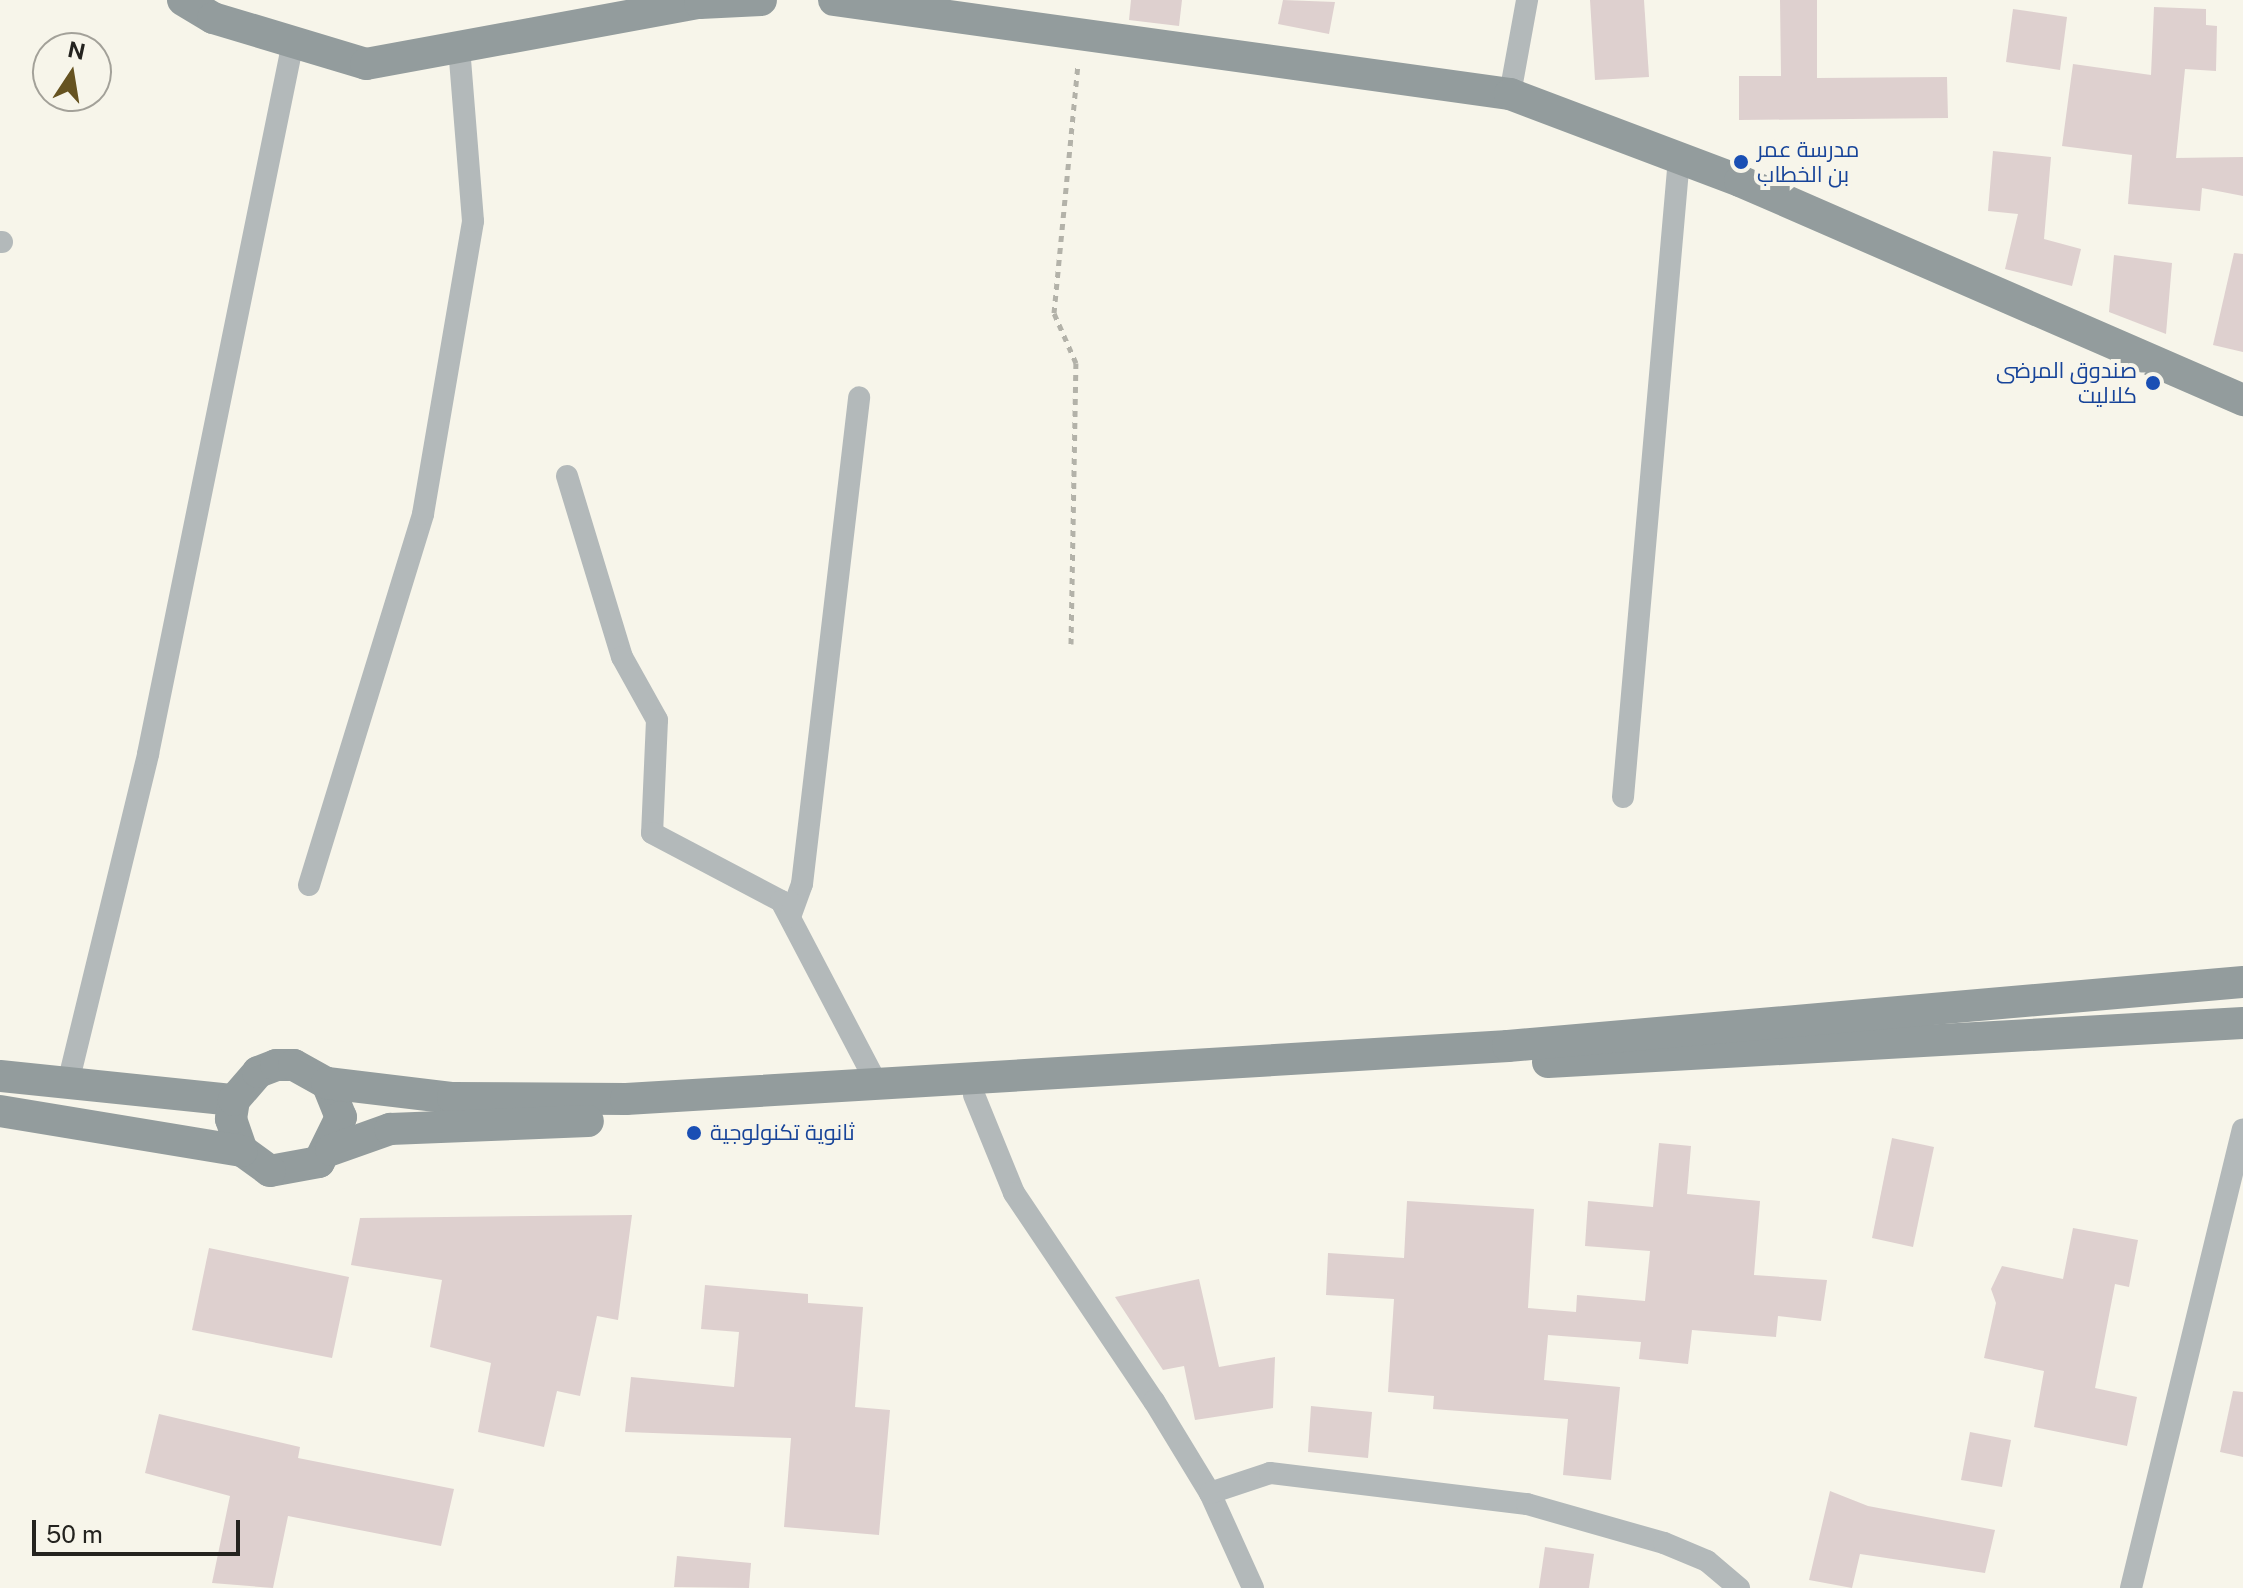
<!DOCTYPE html>
<meta charset="utf-8">
<style>
body{margin:0}
#map{position:relative;width:2243px;height:1588px;overflow:hidden;background:#f7f5ea;font-family:"Public Sans",Cairo,sans-serif}
div>[style]{position:absolute}
.building>*{inset:0;background:#ded0cf}
.path>*{height:5px;margin-top:-2.5px;transform-origin:0;background:repeating-linear-gradient(90deg,#b3b2a9 0 6px,transparent 0 12px)}
.street>*{height:22px;margin:-11px;padding:0 11px;transform-origin:11px;border-radius:11px;background:#b3b9ba}
.secondary>*{height:32px;margin:-16px;padding:0 16px;transform-origin:16px;border-radius:16px;background:#939c9d}
.dots>*{width:22px;height:22px;translate:-50% -50%;box-sizing:border-box;border:4px solid #f7f5ea;border-radius:50%}
span{translate:-50% -50%;white-space:nowrap;text-align:center;line-height:1.15;-webkit-text-stroke:8px #f7f5ea;paint-order:stroke}
.transit-label{font-size:22px;color:#164399}
.left{translate:0 -50%;text-align:left}
.right{translate:-100% -50%;text-align:right}
.north{position:absolute;left:32px;top:32px;width:80px;height:80px;box-sizing:border-box;background:#f7f5ea;border:2px solid #a3a199;border-radius:50%;rotate:12deg;font-size:22px;font-weight:700;line-height:32px;text-align:center;color:#24231f}
.north::after{content:'';display:block;margin:auto;width:28px;height:36px;background:#665321;clip-path:polygon(50% 0,100% 100%,50% 72%,0 100%)}
.scale{position:absolute;left:32px;top:1520px;width:208px;height:36px;box-sizing:border-box;border:4px solid #24231f;border-top:0;padding-left:10px;font-size:24px;line-height:28px;white-space:nowrap;color:#24231f;-webkit-text-stroke:6px #f7f5ea;paint-order:stroke}
</style>
<div id="map">
<div class="building">
<div style="clip-path:polygon(1131px 0,1182px 0,1179px 26px,1129px 20px)"></div>
<div style="clip-path:polygon(1283px 0,1335px 2px,1329px 34px,1278px 24px)"></div>
<div style="clip-path:polygon(1590px 0,1644px 0,1649px 77px,1595px 80px)"></div>
<div style="clip-path:polygon(1780px 0,1817px 0,1817px 78px,1947px 77px,1948px 118px,1739px 120px,1739px 76px,1781px 76px)"></div>
<div style="clip-path:polygon(2154px 7px,2206px 9px,2206px 25px,2217px 26px,2216px 71px,2185px 69px,2176px 158px,2243px 157px,2243px 196px,2202px 188px,2200px 211px,2128px 204px,2132px 155px,2062px 146px,2073px 64px,2151px 75px)"></div>
<div style="clip-path:polygon(2013px 9px,2067px 17px,2060px 70px,2006px 62px)"></div>
<div style="clip-path:polygon(1993px 151px,2051px 157px,2044px 239px,2081px 249px,2072px 286px,2005px 269px,2018px 214px,1988px 211px)"></div>
<div style="clip-path:polygon(2234px 253px,2243px 254px,2243px 352px,2213px 345px)"></div>
<div style="clip-path:polygon(2114px 255px,2172px 263px,2166px 334px,2109px 312px)"></div>
<div style="clip-path:polygon(1892px 1138px,1934px 1147px,1913px 1247px,1872px 1238px)"></div>
<div style="clip-path:polygon(1659px 1143px,1691px 1146px,1687px 1194px,1760px 1201px,1754px 1275px,1827px 1280px,1821px 1321px,1778px 1316px,1776px 1337px,1692px 1330px,1688px 1364px,1639px 1359px,1641px 1342px,1548px 1335px,1544px 1380px,1620px 1387px,1611px 1480px,1563px 1475px,1568px 1419px,1433px 1409px,1434px 1396px,1388px 1392px,1394px 1299px,1326px 1295px,1328px 1253px,1404px 1258px,1407px 1201px,1534px 1209px,1528px 1308px,1576px 1312px,1577px 1295px,1645px 1301px,1650px 1251px,1585px 1246px,1588px 1201px,1653px 1207px)"></div>
<div style="clip-path:polygon(632px 1215px,618px 1320px,597px 1316px,580px 1396px,557px 1391px,544px 1447px,478px 1432px,491px 1363px,430px 1347px,442px 1280px,351px 1265px,360px 1218px)"></div>
<div style="clip-path:polygon(2073px 1228px,2138px 1240px,2129px 1287px,2115px 1284px,2095px 1388px,2137px 1397px,2127px 1446px,2034px 1427px,2044px 1371px,1984px 1358px,1996px 1303px,1991px 1289px,2002px 1266px,2063px 1279px)"></div>
<div style="clip-path:polygon(209px 1248px,349px 1277px,332px 1358px,192px 1330px)"></div>
<div style="clip-path:polygon(1199px 1279px,1219px 1367px,1275px 1357px,1273px 1408px,1195px 1420px,1184px 1366px,1163px 1370px,1115px 1297px)"></div>
<div style="clip-path:polygon(705px 1285px,808px 1294px,808px 1303px,863px 1307px,855px 1407px,890px 1410px,879px 1535px,784px 1527px,791px 1438px,625px 1432px,631px 1377px,734px 1387px,739px 1332px,701px 1329px)"></div>
<div style="clip-path:polygon(2233px 1391px,2243px 1392px,2243px 1457px,2220px 1452px)"></div>
<div style="clip-path:polygon(1311px 1406px,1372px 1412px,1368px 1458px,1308px 1452px)"></div>
<div style="clip-path:polygon(159px 1414px,300px 1447px,298px 1458px,454px 1489px,441px 1546px,288px 1516px,273px 1588px,212px 1583px,230px 1496px,145px 1473px)"></div>
<div style="clip-path:polygon(1970px 1432px,2011px 1440px,2002px 1487px,1961px 1480px)"></div>
<div style="clip-path:polygon(1830px 1491px,1868px 1506px,1995px 1530px,1985px 1573px,1860px 1554px,1852px 1588px,1809px 1580px)"></div>
<div style="clip-path:polygon(1545px 1547px,1594px 1554px,1589px 1588px,1539px 1588px)"></div>
<div style="clip-path:polygon(677px 1556px,751px 1563px,749px 1588px,674px 1587px)"></div>
</div>
<div class="path">
<div style="left:1071px;top:644px;width:281px;rotate:-89deg"></div>
<div style="left:1076px;top:363px;width:55px;rotate:-113.7deg"></div>
<div style="left:1054px;top:313px;width:251px;rotate:-84.5deg"></div>
</div>
<div class="street">
<div style="left:1510px;top:94px;width:96px;rotate:-79.7deg"></div>
<div style="left:0;top:242px;width:2px"></div>
<div style="left:567px;top:476px;width:189px;rotate:73.1deg"></div>
<div style="left:622px;top:657px;width:72px;rotate:60.9deg"></div>
<div style="left:657px;top:720px;width:113px;rotate:92.5deg"></div>
<div style="left:652px;top:833px;width:146px;rotate:27.8deg"></div>
<div style="left:781px;top:901px;width:202px;rotate:62.3deg"></div>
<div style="left:1623px;top:797px;width:641px;rotate:-84.99deg"></div>
<div style="left:309px;top:885px;width:388px;rotate:-72.9deg"></div>
<div style="left:423px;top:514px;width:297px;rotate:-80.3deg"></div>
<div style="left:473px;top:221px;width:175px;rotate:-94.6deg"></div>
<div style="left:790px;top:917px;width:35px;rotate:-70deg"></div>
<div style="left:802px;top:884px;width:490px;rotate:-83.3deg"></div>
<div style="left:67px;top:1087px;width:343px;rotate:-76.3deg"></div>
<div style="left:148px;top:754px;width:727px;rotate:-78.49deg"></div>
<div style="left:974px;top:1095px;width:106px;rotate:67.8deg"></div>
<div style="left:1014px;top:1193px;width:251px;rotate:56.1deg"></div>
<div style="left:1154px;top:1401px;width:108px;rotate:58.7deg"></div>
<div style="left:1210px;top:1493px;width:104px;rotate:65.6deg"></div>
<div style="left:1210px;top:1493px;width:63px;rotate:-18.4deg"></div>
<div style="left:1270px;top:1473px;width:259px;rotate:6.9deg"></div>
<div style="left:1527px;top:1504px;width:142px;rotate:15.9deg"></div>
<div style="left:1664px;top:1543px;width:47px;rotate:22.7deg"></div>
<div style="left:1707px;top:1561px;width:42px;rotate:40.2deg"></div>
<div style="left:2131px;top:1588px;width:472px;rotate:-76.3deg"></div>
</div>
<div class="secondary">
<div style="left:183px;top:0;width:35px;rotate:31deg"></div>
<div style="left:213px;top:18px;width:160px;rotate:16.7deg"></div>
<div style="left:366px;top:64px;width:340px;rotate:-10.4deg"></div>
<div style="left:700px;top:3px;width:61px;rotate:-2.8deg"></div>
<div style="left:834px;top:0;width:683px;rotate:7.92deg"></div>
<div style="left:1510px;top:94px;width:246px;rotate:20.7deg"></div>
<div style="left:1740px;top:181px;width:549px;rotate:23.53deg"></div>
<div style="left:1548px;top:1062px;width:696px;rotate:-3.21deg"></div>
<div style="left:0;top:1076px;width:235px;rotate:5.9deg"></div>
<div style="left:327px;top:1083px;width:37px;rotate:68deg"></div>
<div style="left:341px;top:1117px;width:50px;rotate:116.1deg"></div>
<div style="left:319px;top:1162px;width:50px;rotate:169.6deg"></div>
<div style="left:270px;top:1171px;width:34px;rotate:-144deg"></div>
<div style="left:242px;top:1151px;width:34px;rotate:-109deg"></div>
<div style="left:231px;top:1119px;width:19px;rotate:-81deg"></div>
<div style="left:234px;top:1100px;width:37px;rotate:-49deg"></div>
<div style="left:258px;top:1072px;width:19px;rotate:-21deg"></div>
<div style="left:276px;top:1065px;width:18px"></div>
<div style="left:294px;top:1065px;width:38px;rotate:29deg"></div>
<div style="left:327px;top:1083px;width:127px;rotate:6.8deg"></div>
<div style="left:453px;top:1098px;width:173px;rotate:0.3deg"></div>
<div style="left:626px;top:1099px;width:884px;rotate:-3.44deg"></div>
<div style="left:1508px;top:1046px;width:738px;rotate:-4.98deg"></div>
<div style="left:0;top:1111px;width:245px;rotate:9.4deg"></div>
<div style="left:331px;top:1150px;width:63px;rotate:-19.6deg"></div>
<div style="left:390px;top:1129px;width:198px;rotate:-2.3deg"></div>
</div>
<div class="dots">
<div style="left:1741px;top:162px;background:#1a4fb4"></div>
<div style="left:2153px;top:383px;background:#1a4fb4"></div>
<div style="left:694px;top:1133px;background:#1a4fb4"></div>
</div>
<div class="transit-label">
<span class="left" style="left:1757px;top:162px">مدرسة عمر<br>بن الخطاب</span>
<span class="right" style="left:2137px;top:383px">صندوق المرضى<br>كلاليت</span>
<span class="left" style="left:710px;top:1133px">ثانوية تكنولوجية</span>
</div>
<div class="north">N</div>
<div class="scale">50 m</div>
</div>
